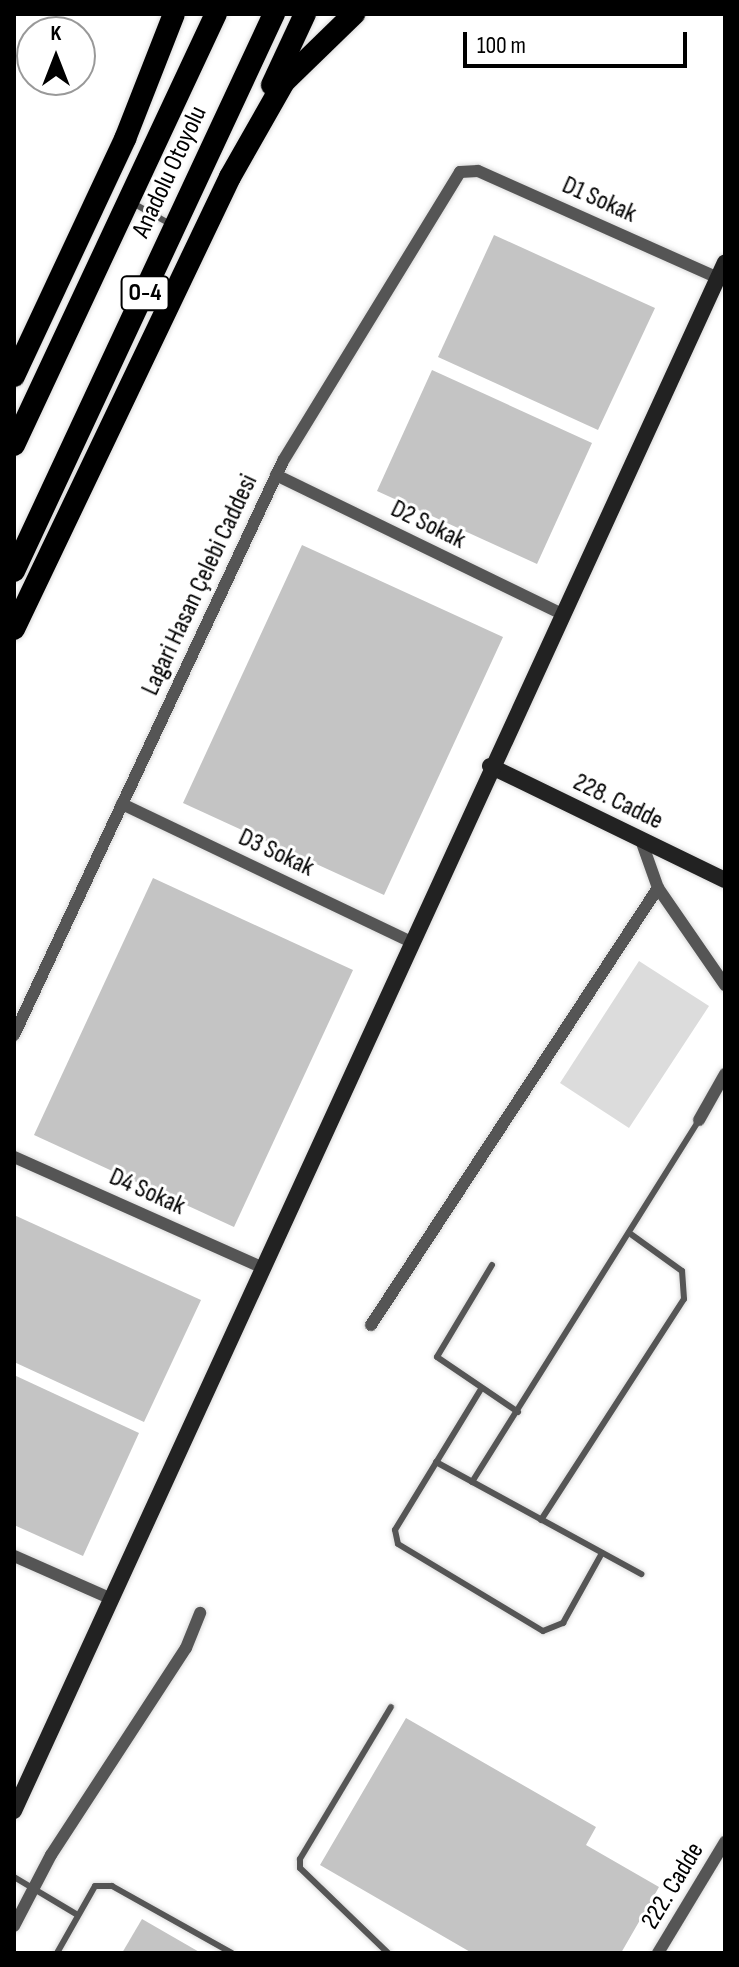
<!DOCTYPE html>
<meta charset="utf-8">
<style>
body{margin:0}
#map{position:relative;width:739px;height:1967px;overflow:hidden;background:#fff;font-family:"Sofia Sans Condensed",sans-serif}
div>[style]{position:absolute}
.green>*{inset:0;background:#dcdcdc}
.building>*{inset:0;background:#c4c4c4}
.roads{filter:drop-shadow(0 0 2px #dbdbdb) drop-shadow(0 0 2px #dbdbdb)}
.lane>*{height:6px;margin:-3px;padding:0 3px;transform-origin:3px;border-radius:3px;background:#555}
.street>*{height:12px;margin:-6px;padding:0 6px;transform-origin:6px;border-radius:6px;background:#555}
.secondary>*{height:16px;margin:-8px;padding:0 8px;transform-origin:8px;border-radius:8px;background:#222}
.highway>*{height:22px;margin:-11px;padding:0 11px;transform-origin:11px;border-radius:11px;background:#000}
span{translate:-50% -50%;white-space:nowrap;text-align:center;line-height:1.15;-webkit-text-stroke:6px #fff;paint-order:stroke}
.shield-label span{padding:2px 6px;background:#fff;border:2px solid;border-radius:6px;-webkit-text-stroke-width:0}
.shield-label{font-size:24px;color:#000;font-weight:700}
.street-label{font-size:26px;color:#000}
.frame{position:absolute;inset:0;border:16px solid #000;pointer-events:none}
.north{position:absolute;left:16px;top:16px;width:80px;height:80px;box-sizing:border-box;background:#fff;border:2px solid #999;border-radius:50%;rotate:0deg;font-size:22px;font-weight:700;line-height:32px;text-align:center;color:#000}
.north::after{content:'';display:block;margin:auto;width:28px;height:36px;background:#000;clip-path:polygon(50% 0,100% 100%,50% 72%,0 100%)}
.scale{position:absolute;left:463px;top:32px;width:224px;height:36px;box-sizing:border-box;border:4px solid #000;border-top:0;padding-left:10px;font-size:24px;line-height:28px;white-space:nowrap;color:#000;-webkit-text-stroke:6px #fff;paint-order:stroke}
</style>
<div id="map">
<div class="green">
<div style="clip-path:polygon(639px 961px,709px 1006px,629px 1128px,560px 1083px)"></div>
</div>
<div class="building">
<div style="clip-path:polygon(494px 235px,655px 308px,598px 430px,438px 357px)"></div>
<div style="clip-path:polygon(432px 370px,592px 443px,537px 564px,377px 491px)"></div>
<div style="clip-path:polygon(302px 545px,503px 637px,384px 895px,183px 803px)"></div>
<div style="clip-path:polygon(153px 878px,353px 970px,234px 1227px,34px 1135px)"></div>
<div style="clip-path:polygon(14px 1215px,201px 1300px,144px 1422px,14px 1362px)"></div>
<div style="clip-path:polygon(14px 1375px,139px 1433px,83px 1556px,14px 1525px)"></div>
<div style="clip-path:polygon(406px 1718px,596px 1827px,586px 1845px,659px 1887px,621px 1953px,472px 1953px,320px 1865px)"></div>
<div style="clip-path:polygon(142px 1919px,201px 1953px,122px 1953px)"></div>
</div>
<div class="roads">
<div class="lane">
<div style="left:133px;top:203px;width:45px;rotate:29.4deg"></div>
<div style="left:492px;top:1265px;width:107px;rotate:120.9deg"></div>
<div style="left:437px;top:1357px;width:98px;rotate:34.2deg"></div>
<div style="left:481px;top:1389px;width:165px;rotate:121.4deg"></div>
<div style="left:395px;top:1530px;width:14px;rotate:78deg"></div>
<div style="left:398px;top:1544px;width:169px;rotate:31deg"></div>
<div style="left:543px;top:1631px;width:22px;rotate:-22deg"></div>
<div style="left:563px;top:1623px;width:80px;rotate:-60.9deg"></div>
<div style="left:436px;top:1462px;width:234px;rotate:28.6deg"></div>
<div style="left:472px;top:1482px;width:427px;rotate:-57.9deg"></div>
<div style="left:541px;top:1520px;width:263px;rotate:-57.1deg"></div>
<div style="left:684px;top:1299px;width:28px;rotate:-94deg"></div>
<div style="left:682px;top:1271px;width:62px;rotate:-144.2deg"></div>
<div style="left:14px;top:1877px;width:72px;rotate:30.8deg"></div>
<div style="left:57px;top:1953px;width:77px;rotate:-60.4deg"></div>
<div style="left:95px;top:1886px;width:17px"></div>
<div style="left:112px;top:1886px;width:137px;rotate:29.2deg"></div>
<div style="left:388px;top:1953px;width:122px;rotate:-136deg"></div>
<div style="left:300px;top:1868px;width:9px;rotate:-90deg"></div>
<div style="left:300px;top:1859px;width:177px;rotate:-59.1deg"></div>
</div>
<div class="street">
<div style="left:276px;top:475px;width:318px;rotate:25.9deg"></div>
<div style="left:122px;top:804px;width:320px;rotate:25.5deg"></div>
<div style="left:641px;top:840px;width:51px;rotate:70.5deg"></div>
<div style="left:658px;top:888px;width:118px;rotate:55.4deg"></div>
<div style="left:14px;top:1035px;width:634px;rotate:-64.89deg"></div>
<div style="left:283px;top:461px;width:339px;rotate:-58.5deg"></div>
<div style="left:460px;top:172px;width:18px;rotate:-3deg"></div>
<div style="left:478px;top:171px;width:263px;rotate:24deg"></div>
<div style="left:699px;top:1120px;width:53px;rotate:-60.5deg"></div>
<div style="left:14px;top:1157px;width:270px;rotate:24deg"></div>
<div style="left:371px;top:1325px;width:523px;rotate:-56.71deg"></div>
<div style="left:14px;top:1556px;width:102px;rotate:23.8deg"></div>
<div style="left:14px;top:1926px;width:80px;rotate:-62.5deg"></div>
<div style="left:51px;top:1855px;width:247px;rotate:-56.9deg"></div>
<div style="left:186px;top:1648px;width:38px;rotate:-68deg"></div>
<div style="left:658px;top:1953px;width:130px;rotate:-58.9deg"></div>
</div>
<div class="secondary">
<div style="left:490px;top:766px;width:261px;rotate:25.9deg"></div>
<div style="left:14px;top:1811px;width:1704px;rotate:-65.34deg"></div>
</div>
<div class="highway">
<div style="left:272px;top:85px;width:78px;rotate:-65.1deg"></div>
<div style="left:14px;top:376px;width:262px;rotate:-64.9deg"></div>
<div style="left:125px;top:139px;width:134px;rotate:-68.6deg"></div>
<div style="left:14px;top:445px;width:476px;rotate:-64.9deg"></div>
<div style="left:14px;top:571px;width:615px;rotate:-64.98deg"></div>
<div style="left:14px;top:629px;width:501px;rotate:-64.46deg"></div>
<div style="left:230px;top:177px;width:109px;rotate:-60.4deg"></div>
<div style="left:284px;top:82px;width:98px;rotate:-44.2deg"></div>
</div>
</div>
<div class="shield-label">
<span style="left:145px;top:293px">O-4</span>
</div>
<div class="street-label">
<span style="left:170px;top:172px;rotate:-65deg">Anadolu Otoyolu</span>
<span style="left:599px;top:200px;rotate:24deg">D1 Sokak</span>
<span style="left:428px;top:525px;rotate:26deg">D2 Sokak</span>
<span style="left:200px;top:585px;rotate:-65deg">Lagari Hasan Çelebi Caddesi</span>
<span style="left:618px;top:802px;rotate:26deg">228. Cadde</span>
<span style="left:276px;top:853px;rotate:25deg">D3 Sokak</span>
<span style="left:147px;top:1192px;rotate:24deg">D4 Sokak</span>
<span style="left:673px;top:1886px;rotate:-59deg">222. Cadde</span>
</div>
<div class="frame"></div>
<div class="north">K</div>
<div class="scale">100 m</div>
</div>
